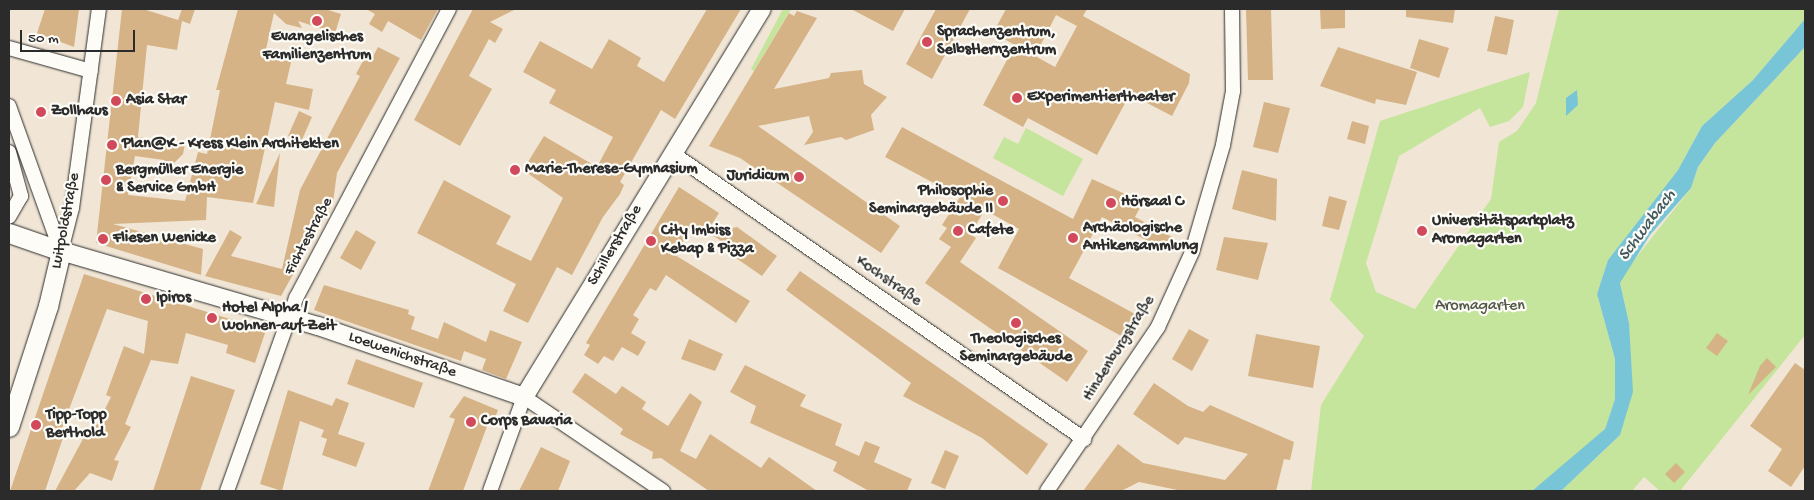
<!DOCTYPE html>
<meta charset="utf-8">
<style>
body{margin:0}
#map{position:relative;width:1814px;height:500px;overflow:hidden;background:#f1e6d5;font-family:"Gochi Hand",sans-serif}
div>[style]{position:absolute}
.green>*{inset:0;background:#c5e49c}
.water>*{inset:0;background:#79c5d8}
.building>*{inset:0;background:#d5b387}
.roads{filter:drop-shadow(0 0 1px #2b2b2b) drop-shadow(0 0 1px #2b2b2b)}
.minor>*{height:14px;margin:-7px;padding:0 7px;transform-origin:7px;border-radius:7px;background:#fdfcf7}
.tertiary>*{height:18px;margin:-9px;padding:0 9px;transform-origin:9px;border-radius:9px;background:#fdfcf7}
.secondary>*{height:19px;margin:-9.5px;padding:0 9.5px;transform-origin:9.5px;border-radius:9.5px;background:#fdfcf7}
.dots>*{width:14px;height:14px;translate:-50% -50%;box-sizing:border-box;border:2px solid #fdfcf7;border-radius:50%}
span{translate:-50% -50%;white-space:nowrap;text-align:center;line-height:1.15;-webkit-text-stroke:4.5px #fdfcf7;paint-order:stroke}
.poi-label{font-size:16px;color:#2b2b2b;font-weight:700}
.left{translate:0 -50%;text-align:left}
.right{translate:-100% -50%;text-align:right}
.street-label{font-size:16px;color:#2b2b2b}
.park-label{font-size:16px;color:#525947}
.water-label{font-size:18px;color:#42595f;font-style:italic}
.frame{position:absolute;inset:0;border:10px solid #2b2b2b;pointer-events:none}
.scale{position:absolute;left:20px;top:30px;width:115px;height:22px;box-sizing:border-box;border:2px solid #2b2b2b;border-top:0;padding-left:6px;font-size:15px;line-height:18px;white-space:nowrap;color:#2b2b2b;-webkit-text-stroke:4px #fdfcf7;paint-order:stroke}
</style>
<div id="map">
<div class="green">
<div style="clip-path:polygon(783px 9px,791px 9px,754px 71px,751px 69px)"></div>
<div style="clip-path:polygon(1559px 9px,1805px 9px,1805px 19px,1753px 80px,1702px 126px,1678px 170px,1608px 260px,1597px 294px,1615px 359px,1615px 399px,1605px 429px,1593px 441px,1532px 491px,1311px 491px,1321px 405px,1364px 336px,1330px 300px,1380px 121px,1530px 72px,1523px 107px,1509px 121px,1490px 127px,1480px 108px,1399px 156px,1366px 263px,1376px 292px,1415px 309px,1491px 199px,1499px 142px,1517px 131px,1536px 103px)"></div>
<div style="clip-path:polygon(1805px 47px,1805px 335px,1680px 491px,1660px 491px,1644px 477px,1632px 491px,1561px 491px,1620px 435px,1629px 323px,1620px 283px,1628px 268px,1691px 188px,1698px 167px,1715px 143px)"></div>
<div style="clip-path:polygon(1026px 128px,1083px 159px,1063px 196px,993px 158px,1004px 137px,1018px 144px)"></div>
</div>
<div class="water">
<div style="clip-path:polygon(1805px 19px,1805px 47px,1715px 143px,1698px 167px,1691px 188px,1650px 235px,1620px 283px,1629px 323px,1633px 392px,1620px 435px,1561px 491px,1532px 491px,1605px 429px,1615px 399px,1615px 359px,1597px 294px,1608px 260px,1678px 170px,1702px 126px,1753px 80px)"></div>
<div style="clip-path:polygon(1577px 90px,1578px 105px,1566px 116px,1566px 98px)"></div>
</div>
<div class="building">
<div style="clip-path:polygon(45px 9px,79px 9px,74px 47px,37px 33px)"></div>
<div style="clip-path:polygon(122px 9px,143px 9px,178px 20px,182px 9px,195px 9px,190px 24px,182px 21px,177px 50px,147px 45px,138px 137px,185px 144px,183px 154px,161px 176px,164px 160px,135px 156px,128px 195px,185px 201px,198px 152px,207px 154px,220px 90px,216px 90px,238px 9px,325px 9px,341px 14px,335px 33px,298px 21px,302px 28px,286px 24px,274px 13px,264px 58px,271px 54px,292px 58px,286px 84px,313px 89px,309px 110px,275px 102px,253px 203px,207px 197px,206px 220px,113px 224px,203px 249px,201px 275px,96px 243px)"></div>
<div style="clip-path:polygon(366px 9px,438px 9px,421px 40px,388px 21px,382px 32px,369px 24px,375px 14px)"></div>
<div style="clip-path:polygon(473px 9px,516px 9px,490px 22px,503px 29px,495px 43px,489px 39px,469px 76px,492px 89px,460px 146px,414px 120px)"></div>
<div style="clip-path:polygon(707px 9px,741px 9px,675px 119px,661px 110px,620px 182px,624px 185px,620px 194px,603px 217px,572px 275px,557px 267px,528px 323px,503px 311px,516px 284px,417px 233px,444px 180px,511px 216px,496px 244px,531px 261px,563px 198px,523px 170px,544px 136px,597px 167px,613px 137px,549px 103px,556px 90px,523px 72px,540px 41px,592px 69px,609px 39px,641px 58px,637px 66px,664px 82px)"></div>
<div style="clip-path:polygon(851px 9px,905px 9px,893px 31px)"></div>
<div style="clip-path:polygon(936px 9px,970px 9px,932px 79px,906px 64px)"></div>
<div style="clip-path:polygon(evenodd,1006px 9px,1087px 9px,1083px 16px,1190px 74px,1189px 83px,1172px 116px,1130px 94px,1097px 155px,1028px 118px,1023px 127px,983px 105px,1015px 45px,993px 33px,1006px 9px,1056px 15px,1077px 26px,1055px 67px,1035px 56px,1056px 15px)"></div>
<div style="clip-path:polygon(1246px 9px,1271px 9px,1273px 80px,1248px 80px)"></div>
<div style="clip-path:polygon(1320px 9px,1345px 9px,1345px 28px,1321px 29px)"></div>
<div style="clip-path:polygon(1406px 9px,1455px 9px,1453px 23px,1406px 17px)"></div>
<div style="clip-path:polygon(797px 11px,817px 18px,774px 89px,829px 78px,831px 73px,862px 70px,864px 84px,887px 97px,871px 115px,874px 130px,846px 140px,841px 137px,804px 145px,813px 132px,809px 116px,758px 126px,900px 226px,881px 253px,740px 158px,709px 146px,789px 13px,794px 16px)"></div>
<div style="clip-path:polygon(1495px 16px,1514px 20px,1507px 55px,1487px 51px)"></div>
<div style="clip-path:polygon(1419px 39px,1449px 48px,1439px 78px,1410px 68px)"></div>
<div style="clip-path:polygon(378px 47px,400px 58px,337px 173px,333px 202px,281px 296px,205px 276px,230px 230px,242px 237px,231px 256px,282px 269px,300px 190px,360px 76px,356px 74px,365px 57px,371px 60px)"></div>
<div style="clip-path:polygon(1338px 47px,1417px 72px,1406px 105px,1376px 99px,1375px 104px,1320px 86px)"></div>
<div style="clip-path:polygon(1264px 102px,1290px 108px,1278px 153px,1253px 147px)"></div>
<div style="clip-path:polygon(299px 111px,312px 117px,301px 142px,288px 136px)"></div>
<div style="clip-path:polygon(1352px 121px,1369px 126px,1365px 144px,1347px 139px)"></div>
<div style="clip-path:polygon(902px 127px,1073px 219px,1092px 179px,1143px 202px,1135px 217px,1172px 237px,1165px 250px,1102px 217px,1069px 278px,1135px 314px,1123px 337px,998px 268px,1019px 229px,985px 210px,970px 234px,976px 238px,960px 262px,1088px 351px,1067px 382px,925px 283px,951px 247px,939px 239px,947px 228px,942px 225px,960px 197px,885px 157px)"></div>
<div style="clip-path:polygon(280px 153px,274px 207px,256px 204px)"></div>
<div style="clip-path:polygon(1242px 170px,1277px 179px,1276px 221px,1232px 209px)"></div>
<div style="clip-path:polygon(679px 187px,719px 213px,707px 232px,694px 224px,675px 255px,750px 301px,736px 323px,666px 275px,656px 291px,650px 288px,633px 315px,639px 319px,631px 333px,646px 342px,638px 356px,622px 347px,613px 361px,604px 356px,598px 364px,584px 355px,590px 345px,586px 343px)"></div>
<div style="clip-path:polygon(1329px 196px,1347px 201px,1339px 230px,1322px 226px)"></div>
<div style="clip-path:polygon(737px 227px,777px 256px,762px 276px,717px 245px,720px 240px,708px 233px)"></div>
<div style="clip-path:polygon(356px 230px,376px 242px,361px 270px,340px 258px)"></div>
<div style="clip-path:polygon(1224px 237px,1268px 243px,1258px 280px,1216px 270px)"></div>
<div style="clip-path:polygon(800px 271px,1048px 444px,1027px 475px,982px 438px,903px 396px,911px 383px,786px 290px)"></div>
<div style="clip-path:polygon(84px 274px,266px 330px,255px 363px,226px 353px,228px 345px,186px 333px,178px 364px,151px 360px,125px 424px,131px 427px,114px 460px,119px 461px,112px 481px,90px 473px,74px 491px,55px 491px,92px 422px,97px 425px,111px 397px,106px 395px,124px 346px,144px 354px,148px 321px,107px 309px,62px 428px,66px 429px,45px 491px,10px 491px)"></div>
<div style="clip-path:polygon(324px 285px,409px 310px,408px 314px,415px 317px,411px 329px,438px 339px,444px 322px,486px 342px,490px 330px,522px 342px,506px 379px,482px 370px,486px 359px,464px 351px,461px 361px,314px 310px)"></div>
<div style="clip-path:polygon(1189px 329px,1209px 340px,1192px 371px,1172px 359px)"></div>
<div style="clip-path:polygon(1717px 333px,1728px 341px,1717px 356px,1706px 348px)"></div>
<div style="clip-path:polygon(1256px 334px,1320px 346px,1313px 388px,1248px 376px)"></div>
<div style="clip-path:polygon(689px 339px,723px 354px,715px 371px,681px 359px)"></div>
<div style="clip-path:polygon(1767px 358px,1776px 367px,1748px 395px,1760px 366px)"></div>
<div style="clip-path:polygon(356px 359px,423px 383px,414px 408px,347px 384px)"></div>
<div style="clip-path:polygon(1795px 363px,1805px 370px,1805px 466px,1791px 487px,1768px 471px,1782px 449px,1750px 426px)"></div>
<div style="clip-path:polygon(745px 365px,806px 395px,800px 406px,842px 424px,835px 445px,859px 456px,865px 441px,880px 447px,874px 462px,912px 479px,907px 491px,869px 491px,833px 471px,837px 462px,750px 423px,756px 406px,730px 392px)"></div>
<div style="clip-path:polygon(585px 373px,616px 394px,622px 386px,646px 402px,642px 409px,668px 426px,690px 393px,702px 402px,680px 451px,696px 459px,710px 434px,761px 468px,769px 457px,817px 491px,709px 491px,661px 458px,652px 459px,653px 452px,620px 434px,623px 429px,572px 392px)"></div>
<div style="clip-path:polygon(191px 376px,235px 390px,200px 491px,153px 491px)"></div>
<div style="clip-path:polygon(1154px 383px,1188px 406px,1203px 412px,1210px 405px,1294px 442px,1290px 460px,1284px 459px,1276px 491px,1182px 491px,1139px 482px,1121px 491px,1083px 491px,1118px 444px,1143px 463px,1225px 480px,1248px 454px,1185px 437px,1178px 445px,1133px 414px)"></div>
<div style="clip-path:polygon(288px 390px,332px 406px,336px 398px,349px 403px,338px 434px,365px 443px,356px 467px,322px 455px,327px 439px,321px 437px,324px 430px,300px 421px,282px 491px,260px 484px)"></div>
<div style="clip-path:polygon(464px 396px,498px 410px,493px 423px,489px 421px,463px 491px,428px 491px,455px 419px,449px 417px)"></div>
<div style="clip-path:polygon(541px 447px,570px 461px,558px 491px,519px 491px)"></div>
<div style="clip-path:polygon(945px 450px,959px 456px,945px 489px,931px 483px)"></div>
<div style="clip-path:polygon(1676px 463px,1685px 472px,1674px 483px,1665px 474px)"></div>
</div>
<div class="roads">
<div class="minor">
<div style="left:9px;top:48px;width:85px;rotate:15.7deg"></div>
<div style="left:9px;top:106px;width:154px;rotate:70.3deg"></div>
<div style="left:9px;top:152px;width:46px;rotate:74.7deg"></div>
<div style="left:21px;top:196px;width:24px;rotate:120deg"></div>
<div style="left:672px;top:153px;width:502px;rotate:34.77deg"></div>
<div style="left:61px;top:251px;width:44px;rotate:-75.7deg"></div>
<div style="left:72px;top:208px;width:201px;rotate:-82.3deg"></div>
<div style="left:227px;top:491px;width:205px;rotate:-70.3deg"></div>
<div style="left:296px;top:298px;width:327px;rotate:-62.1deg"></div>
<div style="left:490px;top:491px;width:100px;rotate:-70.1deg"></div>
<div style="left:524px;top:397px;width:168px;rotate:34.1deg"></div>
<div style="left:1047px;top:491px;width:198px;rotate:-55.9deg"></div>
<div style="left:1158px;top:327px;width:82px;rotate:-65.6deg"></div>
<div style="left:1192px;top:252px;width:111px;rotate:-73.8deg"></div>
<div style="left:1223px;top:145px;width:55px;rotate:-79.5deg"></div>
<div style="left:1233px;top:91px;width:82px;rotate:-90.7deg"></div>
</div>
<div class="tertiary">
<div style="left:61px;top:251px;width:268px;rotate:16.3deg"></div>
<div style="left:318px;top:326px;width:218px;rotate:19deg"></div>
<div style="left:524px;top:397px;width:455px;rotate:-58.5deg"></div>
</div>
<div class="secondary">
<div style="left:9px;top:233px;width:55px;rotate:19.1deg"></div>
<div style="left:61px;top:251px;width:57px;rotate:103.3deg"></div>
<div style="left:48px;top:306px;width:127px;rotate:107.9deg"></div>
</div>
</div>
<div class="dots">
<div style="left:317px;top:21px;background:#d1495b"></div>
<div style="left:927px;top:42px;background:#d1495b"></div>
<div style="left:1017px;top:98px;background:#d1495b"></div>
<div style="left:116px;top:101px;background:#d1495b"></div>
<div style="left:41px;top:112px;background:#d1495b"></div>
<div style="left:112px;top:145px;background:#d1495b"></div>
<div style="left:515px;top:170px;background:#d1495b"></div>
<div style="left:799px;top:177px;background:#d1495b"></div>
<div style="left:106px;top:180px;background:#d1495b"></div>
<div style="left:1003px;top:201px;background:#d1495b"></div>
<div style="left:1111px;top:203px;background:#d1495b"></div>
<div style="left:958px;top:231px;background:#d1495b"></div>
<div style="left:1422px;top:231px;background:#d1495b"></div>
<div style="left:1073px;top:238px;background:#d1495b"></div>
<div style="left:103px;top:239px;background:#d1495b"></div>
<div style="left:651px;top:241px;background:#d1495b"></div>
<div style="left:146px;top:299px;background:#d1495b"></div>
<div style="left:212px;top:318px;background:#d1495b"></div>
<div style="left:1016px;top:323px;background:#d1495b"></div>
<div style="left:471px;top:422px;background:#d1495b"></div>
<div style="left:36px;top:425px;background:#d1495b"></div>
</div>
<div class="poi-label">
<span class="left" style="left:937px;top:42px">Sprachenzentrum,<br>Selbstlernzentrum</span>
<span style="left:317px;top:47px">Evangelisches<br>Familienzentrum</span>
<span class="left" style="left:1027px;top:98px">Experimentiertheater</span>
<span class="left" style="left:126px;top:101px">Asia Star</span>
<span class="left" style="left:51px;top:112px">Zollhaus</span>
<span class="left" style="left:122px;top:145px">Plan@K - Kress Klein Architekten</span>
<span class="left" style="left:525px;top:170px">Marie-Therese-Gymnasium</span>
<span class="left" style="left:116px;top:180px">Bergmüller Energie<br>&amp; Service GmbH</span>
<span class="right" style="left:789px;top:177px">Juridicum</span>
<span class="right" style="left:993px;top:201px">Philosophie<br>Seminargebäude II</span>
<span class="left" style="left:1121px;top:203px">Hörsaal C</span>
<span class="left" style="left:1432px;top:231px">Universitätsparkplatz<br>Aromagarten</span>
<span class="left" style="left:1083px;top:238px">Archäologische<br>Antikensammlung</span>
<span class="left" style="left:968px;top:231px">Cafete</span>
<span class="left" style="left:661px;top:241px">City Imbiss<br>Kebap &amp; Pizza</span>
<span class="left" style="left:113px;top:239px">Fliesen Wenicke</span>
<span class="left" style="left:156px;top:299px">Ipiros</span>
<span class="left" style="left:222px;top:318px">Hotel Alpha /<br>Wohnen-auf-Zeit</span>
<span style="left:1016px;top:349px">Theologisches<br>Seminargebäude</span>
<span class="left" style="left:46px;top:425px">Tipp-Topp<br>Berthold</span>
<span class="left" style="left:481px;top:422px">Corps Bavaria</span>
</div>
<div class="street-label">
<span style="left:67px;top:221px;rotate:-79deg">Luitpoldstraße</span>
<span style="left:310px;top:237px;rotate:-62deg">Fichtestraße</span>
<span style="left:616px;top:246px;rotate:-59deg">Schillerstraße</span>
<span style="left:888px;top:282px;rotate:35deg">Kochstraße</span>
<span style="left:1120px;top:349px;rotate:-58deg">Hindenburgstraße</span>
<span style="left:402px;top:356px;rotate:19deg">Loewenichstraße</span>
</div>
<div class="park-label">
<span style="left:1480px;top:307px">Aromagarten</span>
</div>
<div class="water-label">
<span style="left:1648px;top:226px;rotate:-53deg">Schwabach</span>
</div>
<div class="frame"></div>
<div class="scale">50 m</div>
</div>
